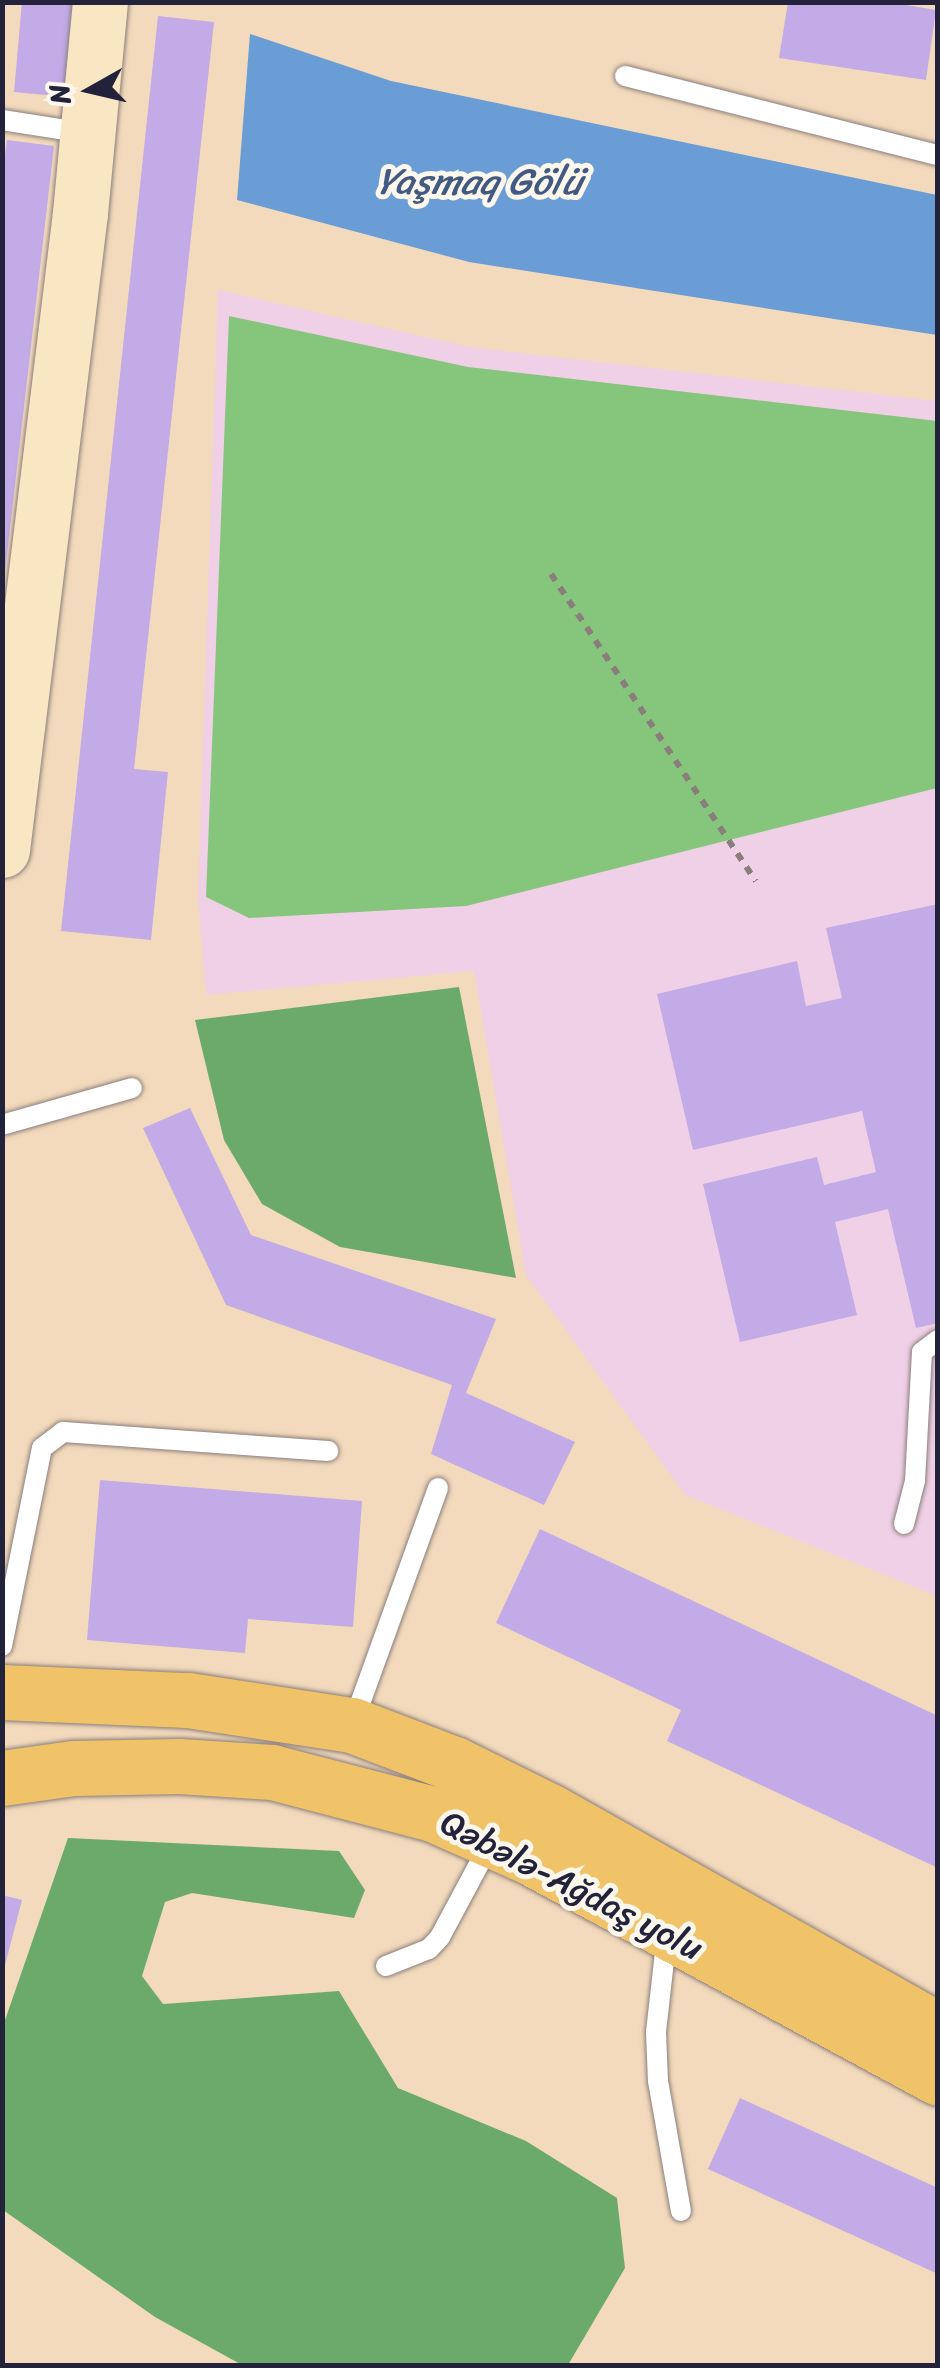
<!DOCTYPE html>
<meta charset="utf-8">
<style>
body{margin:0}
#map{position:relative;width:940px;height:2368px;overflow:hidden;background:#f3dabc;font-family:Sriracha,sans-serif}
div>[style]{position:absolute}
.built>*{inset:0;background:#efd0e6}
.green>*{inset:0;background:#86c57c}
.forest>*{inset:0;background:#6caa6c}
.water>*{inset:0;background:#6a9dd6}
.building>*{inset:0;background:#c2abe7}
.path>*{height:6px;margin-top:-3px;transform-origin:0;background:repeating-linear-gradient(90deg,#8a7e7c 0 8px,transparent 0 16px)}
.roads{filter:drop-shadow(0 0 2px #8a7e7c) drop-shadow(0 0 2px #8a7e7c)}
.service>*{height:20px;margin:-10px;padding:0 10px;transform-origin:10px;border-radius:10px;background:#fff}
.secondary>*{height:55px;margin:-27.5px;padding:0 27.5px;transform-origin:27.5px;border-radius:27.5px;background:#f9e7c3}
.primary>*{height:55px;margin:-27.5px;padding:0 27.5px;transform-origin:27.5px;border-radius:27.5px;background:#f1c369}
span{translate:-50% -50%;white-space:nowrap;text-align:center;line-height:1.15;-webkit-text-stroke:10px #fbf7ec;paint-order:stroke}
.street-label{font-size:35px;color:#22223b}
.water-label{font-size:38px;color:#425981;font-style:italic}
.frame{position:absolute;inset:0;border:5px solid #22223b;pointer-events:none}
.north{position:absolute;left:40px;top:40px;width:100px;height:100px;-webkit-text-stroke:8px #fbf7ec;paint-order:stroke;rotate:262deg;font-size:28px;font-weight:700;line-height:40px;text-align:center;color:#22223b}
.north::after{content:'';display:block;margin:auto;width:35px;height:45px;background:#22223b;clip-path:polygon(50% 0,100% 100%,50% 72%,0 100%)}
</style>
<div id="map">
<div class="built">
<div style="clip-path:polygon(218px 290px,470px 347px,937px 401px,937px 1596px,685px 1495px,526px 1275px,474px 971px,206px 995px,198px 897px)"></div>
</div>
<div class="green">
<div style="clip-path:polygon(229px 316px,468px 367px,937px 421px,937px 788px,466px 906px,249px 918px,206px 897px)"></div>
</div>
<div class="forest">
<div style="clip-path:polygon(459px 987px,516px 1278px,340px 1247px,262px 1204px,224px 1140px,195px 1020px)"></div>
<div style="clip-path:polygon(68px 1838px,339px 1851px,365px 1890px,354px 1918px,192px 1893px,165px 1902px,142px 1976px,163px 2004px,339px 1991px,398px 2088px,526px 2141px,617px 2198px,625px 2268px,568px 2365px,242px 2365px,155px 2317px,3px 2210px,3px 2026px)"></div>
</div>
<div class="water">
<div style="clip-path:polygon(250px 34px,391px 81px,937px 195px,937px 335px,469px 262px,237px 200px)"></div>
</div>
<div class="building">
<div style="clip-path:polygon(22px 2px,76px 2px,67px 97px,14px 92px)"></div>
<div style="clip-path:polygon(788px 2px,889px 2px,936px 10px,926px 80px,779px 58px)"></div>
<div style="clip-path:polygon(158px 16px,214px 22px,134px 769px,168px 772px,151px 940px,61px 931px)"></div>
<div style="clip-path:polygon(7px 140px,54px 146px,5px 572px,2px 177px)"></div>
<div style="clip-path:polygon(938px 904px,938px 1323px,916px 1328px,888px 1209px,835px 1222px,857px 1315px,740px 1342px,703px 1184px,817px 1157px,824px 1185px,876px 1172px,862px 1111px,693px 1150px,657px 994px,797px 961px,806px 1006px,842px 998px,826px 928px)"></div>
<div style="clip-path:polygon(190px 1108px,251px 1235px,496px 1319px,466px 1393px,575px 1442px,544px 1505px,431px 1454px,452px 1385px,226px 1305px,143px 1128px)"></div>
<div style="clip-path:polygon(100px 1480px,362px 1501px,353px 1627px,248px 1619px,245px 1653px,87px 1640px)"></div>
<div style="clip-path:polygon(540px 1529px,938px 1716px,938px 1868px,667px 1741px,681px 1710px,496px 1623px)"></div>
<div style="clip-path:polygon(2px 1895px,22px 1900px,4px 1969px,2px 1969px)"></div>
<div style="clip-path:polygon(740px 2098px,938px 2188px,938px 2274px,708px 2169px)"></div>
</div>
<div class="path">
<div style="left:551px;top:574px;width:369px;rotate:56.3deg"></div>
</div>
<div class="roads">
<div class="service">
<div style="left:625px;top:76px;width:323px;rotate:14.2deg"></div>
<div style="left:2px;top:120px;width:84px;rotate:8.9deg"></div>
<div style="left:2px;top:1125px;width:135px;rotate:-15.9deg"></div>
<div style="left:904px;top:1524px;width:44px;rotate:-75.7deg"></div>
<div style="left:915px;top:1481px;width:129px;rotate:-86.9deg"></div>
<div style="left:922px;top:1352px;width:20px;rotate:-37deg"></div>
<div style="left:2px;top:1646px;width:202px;rotate:-78.6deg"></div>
<div style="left:42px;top:1448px;width:26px;rotate:-37deg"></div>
<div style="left:63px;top:1432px;width:266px;rotate:4.1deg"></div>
<div style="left:353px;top:1723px;width:250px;rotate:-70.1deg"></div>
<div style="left:667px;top:1934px;width:99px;rotate:96.4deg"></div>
<div style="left:656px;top:2032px;width:49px;rotate:87.7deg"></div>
<div style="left:658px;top:2081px;width:132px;rotate:80deg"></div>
<div style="left:386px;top:1966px;width:46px;rotate:-21.6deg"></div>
<div style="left:429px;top:1949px;width:16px;rotate:-47deg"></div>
<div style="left:440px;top:1937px;width:108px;rotate:-61.8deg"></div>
</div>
<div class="secondary">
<div style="left:2px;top:850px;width:642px;rotate:-83.02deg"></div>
<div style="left:80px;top:213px;width:212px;rotate:-84.6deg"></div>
</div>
<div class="primary">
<div style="left:2px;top:1692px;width:186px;rotate:2.5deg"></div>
<div style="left:188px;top:1700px;width:166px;rotate:8.7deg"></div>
<div style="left:352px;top:1725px;width:109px;rotate:20.9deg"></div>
<div style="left:454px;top:1764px;width:108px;rotate:26.3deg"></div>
<div style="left:551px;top:1812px;width:444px;rotate:29.4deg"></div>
<div style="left:2px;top:1778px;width:72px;rotate:-8deg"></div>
<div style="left:73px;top:1768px;width:106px;rotate:-1.1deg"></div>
<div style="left:179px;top:1766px;width:93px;rotate:3.7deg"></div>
<div style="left:272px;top:1772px;width:166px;rotate:14.6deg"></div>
<div style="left:433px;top:1814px;width:106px;rotate:23.9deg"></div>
<div style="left:530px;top:1857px;width:464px;rotate:28.4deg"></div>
</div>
</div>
<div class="street-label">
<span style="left:572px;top:1885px;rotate:27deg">Qəbələ-Ağdaş yolu</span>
</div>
<div class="water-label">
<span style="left:480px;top:182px">Yaşmaq Gölü</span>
</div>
<div class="frame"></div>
<div class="north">N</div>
</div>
